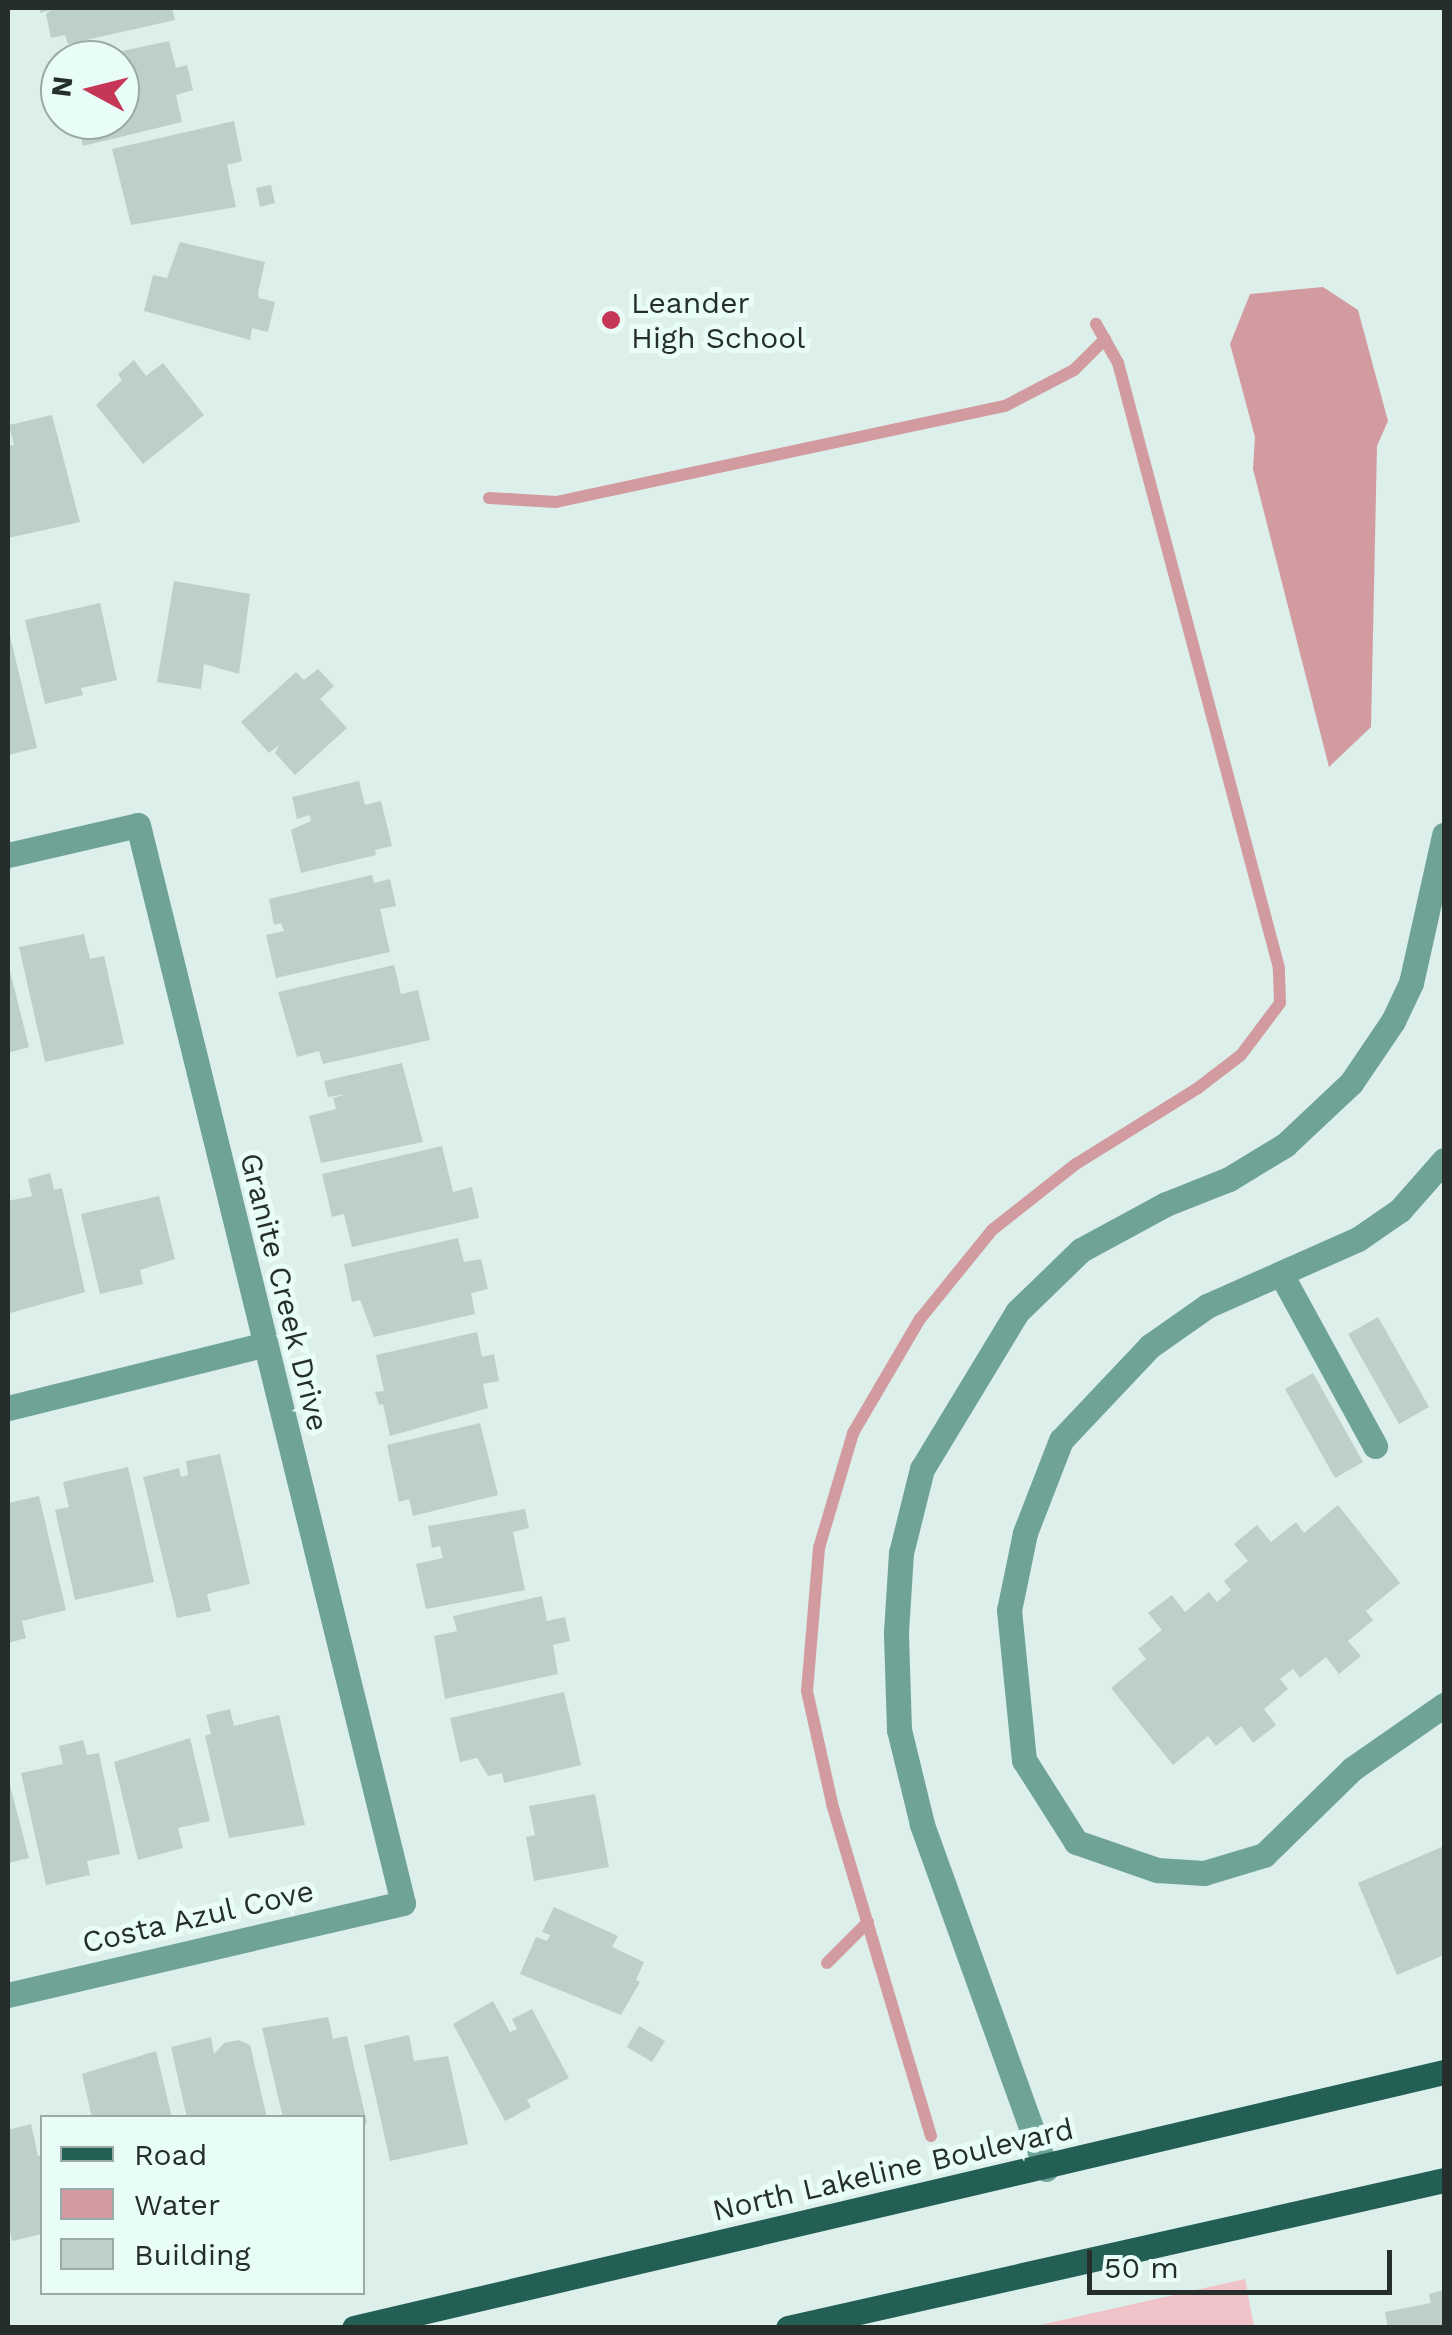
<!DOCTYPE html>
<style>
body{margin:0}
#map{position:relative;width:1452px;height:2335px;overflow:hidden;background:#dcefeb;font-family:"Work Sans",sans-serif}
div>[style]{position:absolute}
.green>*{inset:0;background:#efc3c7}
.water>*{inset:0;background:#d29ba0}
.stream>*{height:12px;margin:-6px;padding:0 6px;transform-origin:6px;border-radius:6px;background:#d29ba0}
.building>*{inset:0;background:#bccfca}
.minor>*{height:25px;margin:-12.5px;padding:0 12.5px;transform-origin:12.5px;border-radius:12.5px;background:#70a398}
.major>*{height:25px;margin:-12.5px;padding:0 12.5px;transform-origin:12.5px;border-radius:12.5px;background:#235f55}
.dots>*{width:28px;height:28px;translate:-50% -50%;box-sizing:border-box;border:5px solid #e9fdf8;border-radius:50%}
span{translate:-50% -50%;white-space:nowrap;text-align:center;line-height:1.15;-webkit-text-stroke:10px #e9fdf8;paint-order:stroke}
.poi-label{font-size:30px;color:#262e2c}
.left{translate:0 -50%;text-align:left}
.street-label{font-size:30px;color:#262e2c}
.frame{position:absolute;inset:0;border:10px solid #262e2c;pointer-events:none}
.legend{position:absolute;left:40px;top:2115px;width:325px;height:180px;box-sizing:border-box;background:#e9fdf8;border:2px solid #9baaa6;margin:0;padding:12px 18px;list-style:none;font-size:30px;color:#262e2c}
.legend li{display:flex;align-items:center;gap:20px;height:50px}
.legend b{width:50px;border:2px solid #9baaa6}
.north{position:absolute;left:40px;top:40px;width:100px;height:100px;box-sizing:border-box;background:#e9fdf8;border:2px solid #9baaa6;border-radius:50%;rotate:277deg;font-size:28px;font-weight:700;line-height:40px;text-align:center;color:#262e2c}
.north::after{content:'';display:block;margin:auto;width:35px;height:45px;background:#c63656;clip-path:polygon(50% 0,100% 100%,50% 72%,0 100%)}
.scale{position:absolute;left:1087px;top:2250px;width:305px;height:45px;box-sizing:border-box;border:5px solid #262e2c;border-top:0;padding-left:12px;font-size:30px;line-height:35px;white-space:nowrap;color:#262e2c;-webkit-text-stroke:8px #e9fdf8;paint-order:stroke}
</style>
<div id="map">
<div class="green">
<div style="clip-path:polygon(1245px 2279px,1254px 2327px,1031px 2327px)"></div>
</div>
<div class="water">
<div style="clip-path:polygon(1323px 287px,1358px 310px,1388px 421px,1377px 446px,1371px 727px,1329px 767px,1253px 469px,1255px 437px,1230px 344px,1250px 294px)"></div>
</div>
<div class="stream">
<div style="left:489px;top:498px;width:67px;rotate:3.4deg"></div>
<div style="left:556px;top:502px;width:459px;rotate:-12.1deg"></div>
<div style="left:1005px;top:406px;width:78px;rotate:-27.6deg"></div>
<div style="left:1074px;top:370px;width:44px;rotate:-45deg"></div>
<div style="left:827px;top:1963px;width:58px;rotate:-45deg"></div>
<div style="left:931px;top:2136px;width:347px;rotate:-106.6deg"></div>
<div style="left:832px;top:1803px;width:115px;rotate:-102.6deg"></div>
<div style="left:807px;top:1691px;width:144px;rotate:-85.2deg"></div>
<div style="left:819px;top:1548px;width:120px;rotate:-73.5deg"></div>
<div style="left:853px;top:1433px;width:132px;rotate:-59.6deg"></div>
<div style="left:920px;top:1319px;width:114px;rotate:-51deg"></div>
<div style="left:992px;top:1230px;width:107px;rotate:-38.2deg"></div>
<div style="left:1076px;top:1164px;width:144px;rotate:-31.9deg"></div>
<div style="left:1198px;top:1088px;width:54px;rotate:-37.5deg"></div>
<div style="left:1241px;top:1055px;width:65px;rotate:-53.1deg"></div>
<div style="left:1280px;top:1003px;width:35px;rotate:-92deg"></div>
<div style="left:1279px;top:968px;width:626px;rotate:-104.9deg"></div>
<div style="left:1118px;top:363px;width:45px;rotate:-119.4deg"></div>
</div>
<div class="building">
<div style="clip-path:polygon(39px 8px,172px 8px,175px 20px,68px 44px,65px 35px,51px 38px,46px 14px,51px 10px,40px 13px)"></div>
<div style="clip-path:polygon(169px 41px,176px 68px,187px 65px,193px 90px,176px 95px,182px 122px,83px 146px,77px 120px,120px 120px,120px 60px,90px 58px)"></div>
<div style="clip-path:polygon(234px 121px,242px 161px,227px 165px,236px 207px,131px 225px,112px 149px)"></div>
<div style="clip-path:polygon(271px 185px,275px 203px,260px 207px,256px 188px)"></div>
<div style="clip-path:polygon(180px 242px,265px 262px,258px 293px,259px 298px,275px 302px,268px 332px,252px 328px,250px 340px,144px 311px,153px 275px,167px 278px)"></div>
<div style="clip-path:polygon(134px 360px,146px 376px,163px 363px,204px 415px,143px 464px,96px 405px,122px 380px,118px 374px)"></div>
<div style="clip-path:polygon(52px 415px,80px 522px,8px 538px,8px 446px,14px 445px,9px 425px)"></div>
<div style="clip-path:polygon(174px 581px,250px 594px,239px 674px,204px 664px,201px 689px,157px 682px)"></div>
<div style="clip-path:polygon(100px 603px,117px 680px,81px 688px,83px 695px,45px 704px,25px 620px)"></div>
<div style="clip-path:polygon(8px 628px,37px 748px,8px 755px)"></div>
<div style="clip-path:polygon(318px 669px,334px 686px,320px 699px,347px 728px,295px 775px,275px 753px,279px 745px,269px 753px,241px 722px,296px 672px,304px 680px)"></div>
<div style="clip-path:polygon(359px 781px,365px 805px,381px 801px,392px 846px,375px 850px,376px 855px,301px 873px,291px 830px,311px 821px,310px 815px,297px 819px,292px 797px)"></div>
<div style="clip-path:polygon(372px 875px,374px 883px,390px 879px,396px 906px,380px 909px,390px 952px,276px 978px,266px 935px,284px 931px,281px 923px,274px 925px,269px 899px)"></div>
<div style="clip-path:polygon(84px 934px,90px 959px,104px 956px,124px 1044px,45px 1062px,19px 947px)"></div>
<div style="clip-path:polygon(8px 963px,29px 1047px,8px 1053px)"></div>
<div style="clip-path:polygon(394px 965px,401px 994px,418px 990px,430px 1040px,323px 1064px,319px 1051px,297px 1057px,278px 992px)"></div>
<div style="clip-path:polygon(402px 1063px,423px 1142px,321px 1163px,309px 1116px,336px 1109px,333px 1098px,347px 1094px,328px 1097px,324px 1081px)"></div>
<div style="clip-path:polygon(442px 1146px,453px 1192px,472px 1187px,479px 1218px,352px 1247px,344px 1214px,332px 1217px,322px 1174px)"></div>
<div style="clip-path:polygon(50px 1173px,54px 1190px,62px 1188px,85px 1292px,10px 1313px,8px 1201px,32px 1196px,28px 1179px)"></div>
<div style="clip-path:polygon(159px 1196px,175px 1259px,140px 1270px,143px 1284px,100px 1294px,81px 1214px)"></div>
<div style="clip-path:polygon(458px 1238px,464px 1262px,481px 1259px,488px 1289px,471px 1293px,475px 1314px,374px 1337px,360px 1300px,352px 1302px,344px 1264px)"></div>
<div style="clip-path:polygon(1378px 1317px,1429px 1407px,1399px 1424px,1348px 1334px)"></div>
<div style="clip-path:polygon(477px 1332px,482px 1357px,494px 1354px,499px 1381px,483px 1384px,488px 1408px,390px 1436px,383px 1404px,379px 1405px,375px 1392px,384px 1391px,376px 1355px)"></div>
<div style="clip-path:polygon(1313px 1373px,1363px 1462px,1335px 1478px,1285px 1389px)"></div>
<div style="clip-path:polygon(480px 1423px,498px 1495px,413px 1516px,409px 1499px,399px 1502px,387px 1445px)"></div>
<div style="clip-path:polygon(220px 1454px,250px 1584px,207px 1594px,211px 1611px,177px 1618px,143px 1477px,179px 1468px,181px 1477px,188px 1475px,186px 1461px)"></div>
<div style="clip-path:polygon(128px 1467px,154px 1582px,75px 1600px,55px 1510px,69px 1507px,63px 1482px)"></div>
<div style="clip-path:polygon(39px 1496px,66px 1610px,22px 1621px,26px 1638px,8px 1643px,8px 1503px)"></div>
<div style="clip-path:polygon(1338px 1505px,1400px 1583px,1366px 1611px,1373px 1620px,1348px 1641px,1361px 1656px,1339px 1674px,1326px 1657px,1300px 1678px,1293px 1669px,1280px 1679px,1288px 1689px,1264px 1709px,1276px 1725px,1253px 1743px,1241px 1726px,1216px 1746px,1208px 1736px,1173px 1765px,1111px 1688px,1146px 1659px,1138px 1649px,1162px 1630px,1148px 1613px,1172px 1595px,1185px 1612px,1209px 1592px,1217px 1602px,1231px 1590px,1224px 1581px,1248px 1561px,1234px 1544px,1257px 1525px,1271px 1542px,1296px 1522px,1304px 1533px)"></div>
<div style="clip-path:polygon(525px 1509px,529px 1528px,513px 1532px,525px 1590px,426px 1609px,416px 1564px,443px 1558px,440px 1546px,432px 1548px,428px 1526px)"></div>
<div style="clip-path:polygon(542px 1596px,547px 1621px,565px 1617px,570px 1641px,553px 1645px,558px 1674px,445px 1699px,434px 1636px,457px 1631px,453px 1616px)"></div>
<div style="clip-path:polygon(564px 1692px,581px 1765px,504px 1783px,502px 1773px,488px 1776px,477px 1758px,460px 1762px,450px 1718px)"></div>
<div style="clip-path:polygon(230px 1709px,234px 1726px,279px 1715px,305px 1825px,229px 1838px,205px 1736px,211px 1734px,206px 1715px)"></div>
<div style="clip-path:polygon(190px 1738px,210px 1821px,178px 1828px,183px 1848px,138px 1860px,114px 1762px)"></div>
<div style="clip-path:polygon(83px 1740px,87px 1755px,99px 1753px,120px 1854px,87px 1861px,90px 1875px,46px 1885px,21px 1773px,63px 1764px,59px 1746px)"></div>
<div style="clip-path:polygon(8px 1778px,29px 1858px,8px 1863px)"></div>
<div style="clip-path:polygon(595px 1794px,609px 1867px,534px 1881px,526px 1837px,535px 1835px,529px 1806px)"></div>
<div style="clip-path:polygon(1444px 1846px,1444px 1955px,1397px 1975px,1358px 1883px)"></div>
<div style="clip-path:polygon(554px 1907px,618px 1936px,612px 1947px,644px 1962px,636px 1980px,640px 1982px,621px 2015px,520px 1974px,536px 1937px,547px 1941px,550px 1935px,542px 1932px)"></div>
<div style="clip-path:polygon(493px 2001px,510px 2032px,517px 2029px,512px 2019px,532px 2009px,569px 2078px,527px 2100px,531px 2107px,505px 2121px,453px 2024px)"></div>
<div style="clip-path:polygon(328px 2017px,333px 2039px,347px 2036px,367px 2123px,362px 2123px,362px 2118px,283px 2118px,262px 2028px)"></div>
<div style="clip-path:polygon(639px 2026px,665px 2041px,652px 2062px,627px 2047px)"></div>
<div style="clip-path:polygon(409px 2035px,414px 2061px,448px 2056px,468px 2144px,390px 2161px,364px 2045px)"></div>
<div style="clip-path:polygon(211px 2037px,214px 2054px,224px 2043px,239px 2040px,250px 2045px,267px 2118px,187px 2118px,171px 2047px)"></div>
<div style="clip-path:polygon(156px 2051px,172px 2118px,92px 2118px,82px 2074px)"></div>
<div style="clip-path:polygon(31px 2124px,38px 2156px,42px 2155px,42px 2234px,12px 2241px,8px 2222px,8px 2130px)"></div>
<div style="clip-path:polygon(1444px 2290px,1444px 2328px,1388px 2328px,1385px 2312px,1431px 2303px,1429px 2294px)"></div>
</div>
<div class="minor">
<div style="left:8px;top:855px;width:133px;rotate:-13deg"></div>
<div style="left:138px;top:825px;width:1110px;rotate:76.19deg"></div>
<div style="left:403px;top:1903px;width:406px;rotate:166.9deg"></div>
<div style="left:1444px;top:1160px;width:67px;rotate:131.3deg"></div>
<div style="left:1400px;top:1210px;width:51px;rotate:145.4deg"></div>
<div style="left:1358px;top:1239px;width:165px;rotate:156.1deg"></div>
<div style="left:1207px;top:1306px;width:70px;rotate:144.9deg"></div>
<div style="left:1150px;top:1346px;width:129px;rotate:133.4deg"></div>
<div style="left:1061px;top:1440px;width:100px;rotate:111.2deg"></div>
<div style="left:1025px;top:1533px;width:79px;rotate:101.7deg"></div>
<div style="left:1009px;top:1610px;width:151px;rotate:84.3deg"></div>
<div style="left:1024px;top:1760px;width:97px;rotate:57.6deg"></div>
<div style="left:1076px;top:1842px;width:86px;rotate:19.1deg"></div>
<div style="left:1157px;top:1870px;width:47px;rotate:3.7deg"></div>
<div style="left:1204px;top:1873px;width:63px;rotate:-16.7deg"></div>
<div style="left:1264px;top:1855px;width:123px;rotate:-44.3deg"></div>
<div style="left:1352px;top:1769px;width:112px;rotate:-34.8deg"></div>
<div style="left:1281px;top:1274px;width:196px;rotate:61.3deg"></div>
<div style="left:8px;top:1408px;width:263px;rotate:-13.9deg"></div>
<div style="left:1046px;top:2169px;width:367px;rotate:-109.8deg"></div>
<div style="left:922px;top:1824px;width:97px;rotate:-103.7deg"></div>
<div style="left:899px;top:1730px;width:98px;rotate:-91.8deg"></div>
<div style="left:896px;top:1632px;width:79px;rotate:-86.4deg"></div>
<div style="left:901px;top:1553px;width:87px;rotate:-76deg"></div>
<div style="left:922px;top:1469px;width:184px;rotate:-58.8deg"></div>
<div style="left:1017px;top:1312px;width:89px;rotate:-44.1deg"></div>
<div style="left:1081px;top:1250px;width:97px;rotate:-28.4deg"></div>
<div style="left:1166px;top:1204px;width:68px;rotate:-21.6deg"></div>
<div style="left:1229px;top:1179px;width:66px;rotate:-31.3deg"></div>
<div style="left:1285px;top:1145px;width:91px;rotate:-43.2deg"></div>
<div style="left:1351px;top:1083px;width:75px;rotate:-55.9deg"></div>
<div style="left:1393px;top:1021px;width:42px;rotate:-64.7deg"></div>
<div style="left:1411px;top:983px;width:152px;rotate:-77.4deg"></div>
</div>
<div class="major">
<div style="left:354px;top:2328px;width:1120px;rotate:-13.22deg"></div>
<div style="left:788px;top:2328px;width:672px;rotate:-12.71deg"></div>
</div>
<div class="dots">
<div style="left:611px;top:320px;background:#c63656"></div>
</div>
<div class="poi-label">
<span class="left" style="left:631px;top:320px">Leander<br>High School</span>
</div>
<div class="street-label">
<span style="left:284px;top:1292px;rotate:76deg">Granite Creek Drive</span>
<span style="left:198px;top:1917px;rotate:-13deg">Costa Azul Cove</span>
<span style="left:893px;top:2170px;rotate:-13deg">North Lakeline Boulevard</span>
</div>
<div class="frame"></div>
<ul class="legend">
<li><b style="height:12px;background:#235f55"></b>Road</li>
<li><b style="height:28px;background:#d29ba0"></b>Water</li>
<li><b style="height:28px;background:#bccfca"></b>Building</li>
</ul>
<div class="north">N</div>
<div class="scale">50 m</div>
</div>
